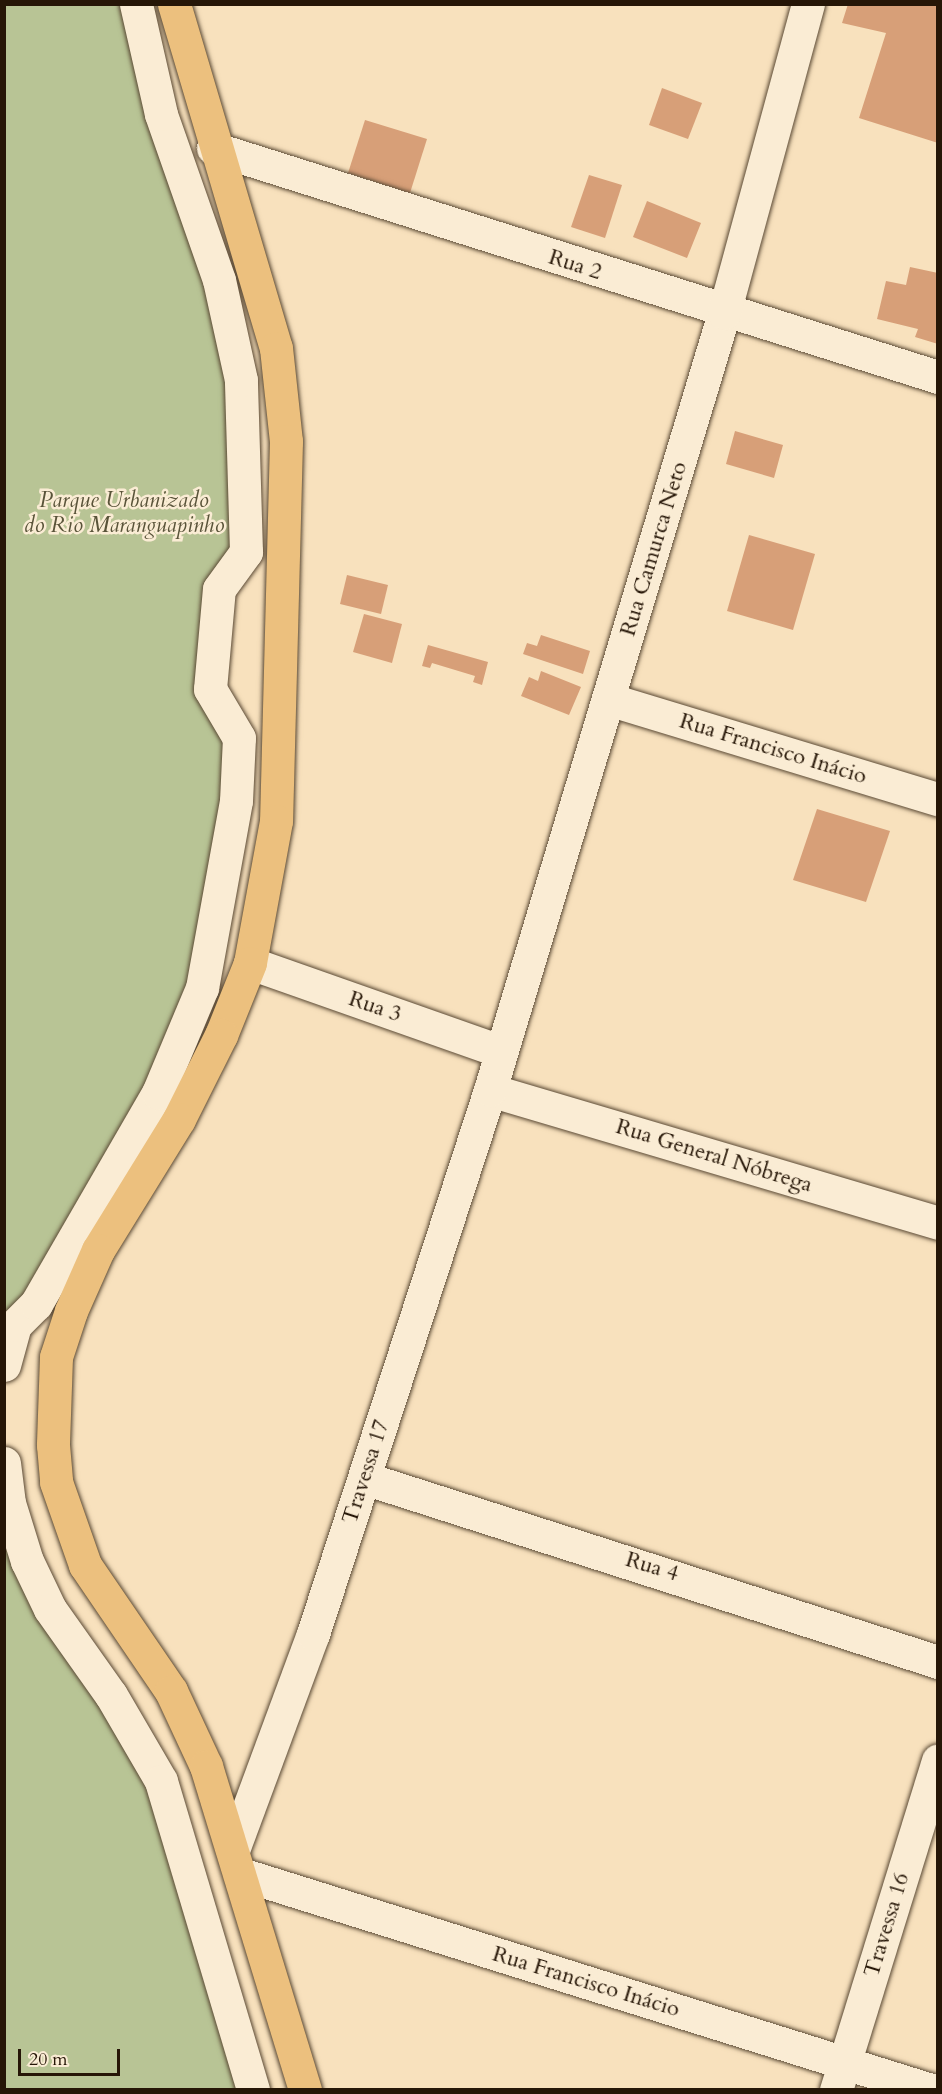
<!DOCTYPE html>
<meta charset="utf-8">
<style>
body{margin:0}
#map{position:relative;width:942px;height:2094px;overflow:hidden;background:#f8e1bd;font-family:Cardo,serif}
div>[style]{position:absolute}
.green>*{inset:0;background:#b8c495}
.building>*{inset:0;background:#d79f78}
.roads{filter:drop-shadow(0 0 2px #5a4934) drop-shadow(0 0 2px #5a4934)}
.minor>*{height:33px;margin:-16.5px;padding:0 16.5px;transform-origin:16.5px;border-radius:16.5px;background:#faecd4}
.major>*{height:33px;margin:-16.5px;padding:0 16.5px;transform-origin:16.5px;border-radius:16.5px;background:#ecc07e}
span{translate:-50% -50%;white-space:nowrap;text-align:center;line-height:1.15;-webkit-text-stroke:5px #faecd4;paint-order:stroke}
.street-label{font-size:22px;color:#261607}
.park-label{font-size:22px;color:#595339;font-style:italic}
.frame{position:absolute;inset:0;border:6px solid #261607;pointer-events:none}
.scale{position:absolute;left:18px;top:2049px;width:102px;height:27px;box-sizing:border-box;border:3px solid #261607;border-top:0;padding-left:8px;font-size:18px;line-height:21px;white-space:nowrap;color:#261607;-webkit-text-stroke:4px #faecd4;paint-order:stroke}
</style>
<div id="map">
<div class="green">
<div style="clip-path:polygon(5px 5px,136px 5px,198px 215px,245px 461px,210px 689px,239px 738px,202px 988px,5px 1365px)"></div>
<div style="clip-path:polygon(4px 1463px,9px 1503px,161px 1781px,253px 2089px,5px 2089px)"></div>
</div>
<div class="building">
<div style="clip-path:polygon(848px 4px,938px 4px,938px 143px,859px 118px,886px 33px,842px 23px)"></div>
<div style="clip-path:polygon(662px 88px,702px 103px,688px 139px,649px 125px)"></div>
<div style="clip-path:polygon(365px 120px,427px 139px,410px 193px,348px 173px)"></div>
<div style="clip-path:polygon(589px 175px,622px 185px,605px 238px,571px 227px)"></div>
<div style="clip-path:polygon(647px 201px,701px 223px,687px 258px,633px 237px)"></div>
<div style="clip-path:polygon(910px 267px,938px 273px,938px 344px,915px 337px,918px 329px,877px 319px,886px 281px,906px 285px)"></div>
<div style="clip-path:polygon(735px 431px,783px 445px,774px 478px,726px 464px)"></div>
<div style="clip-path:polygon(749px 535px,815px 554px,793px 630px,727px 611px)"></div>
<div style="clip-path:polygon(347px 575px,388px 585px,381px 614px,340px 604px)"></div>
<div style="clip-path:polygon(364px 614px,402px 624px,392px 663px,353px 652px)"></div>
<div style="clip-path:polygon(541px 635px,590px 651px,583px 674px,523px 654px,527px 643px,537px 646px)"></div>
<div style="clip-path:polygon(428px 645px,488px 662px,482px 685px,473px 682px,475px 676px,432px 663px,430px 668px,422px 666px)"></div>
<div style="clip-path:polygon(541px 671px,581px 687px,569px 715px,521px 696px,529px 677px,538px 681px)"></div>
<div style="clip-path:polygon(817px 809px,890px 831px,866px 902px,793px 880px)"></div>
</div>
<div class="roads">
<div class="minor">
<div style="left:213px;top:148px;width:760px;rotate:17.53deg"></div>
<div style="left:608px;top:699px;width:345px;rotate:16.9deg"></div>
<div style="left:250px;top:963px;width:265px;rotate:19.4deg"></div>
<div style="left:490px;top:1090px;width:467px;rotate:16.5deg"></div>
<div style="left:4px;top:1365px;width:41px;rotate:-74.6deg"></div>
<div style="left:15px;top:1325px;width:30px;rotate:-45deg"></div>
<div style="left:36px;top:1304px;width:244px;rotate:-60deg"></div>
<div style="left:158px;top:1093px;width:114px;rotate:-67.3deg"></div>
<div style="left:202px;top:988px;width:190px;rotate:-79.7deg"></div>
<div style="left:236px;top:801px;width:63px;rotate:-87.3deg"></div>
<div style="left:239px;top:738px;width:57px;rotate:-120.6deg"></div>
<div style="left:210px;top:689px;width:100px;rotate:-84.9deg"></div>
<div style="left:219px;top:589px;width:46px;rotate:-53.9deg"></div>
<div style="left:246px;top:552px;width:172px;rotate:-91.7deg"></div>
<div style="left:241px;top:380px;width:102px;rotate:-102.4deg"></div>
<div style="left:219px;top:280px;width:176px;rotate:-109.3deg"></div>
<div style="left:161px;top:114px;width:113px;rotate:-102.8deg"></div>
<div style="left:4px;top:1463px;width:40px;rotate:82.9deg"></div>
<div style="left:9px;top:1503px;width:61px;rotate:72.8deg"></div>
<div style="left:27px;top:1561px;width:53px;rotate:64.4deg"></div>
<div style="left:50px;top:1609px;width:105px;rotate:54.7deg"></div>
<div style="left:111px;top:1695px;width:99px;rotate:59.8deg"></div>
<div style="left:161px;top:1781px;width:322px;rotate:73.4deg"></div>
<div style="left:364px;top:1478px;width:603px;rotate:17.77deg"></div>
<div style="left:233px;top:1850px;width:230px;rotate:-69.7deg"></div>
<div style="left:313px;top:1634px;width:572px;rotate:-71.98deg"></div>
<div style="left:490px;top:1090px;width:811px;rotate:-73.24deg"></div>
<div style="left:724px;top:313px;width:320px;rotate:-74.8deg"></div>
<div style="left:241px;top:1874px;width:723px;rotate:17.38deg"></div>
<div style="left:836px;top:2090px;width:345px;rotate:-72.8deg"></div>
</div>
<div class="major">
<div style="left:174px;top:4px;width:359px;rotate:73.5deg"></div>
<div style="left:276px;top:348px;width:94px;rotate:83.9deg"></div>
<div style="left:286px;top:441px;width:380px;rotate:91.5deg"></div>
<div style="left:276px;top:821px;width:144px;rotate:100.4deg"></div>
<div style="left:250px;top:963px;width:78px;rotate:111.9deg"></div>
<div style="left:221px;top:1035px;width:94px;rotate:116.6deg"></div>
<div style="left:179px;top:1119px;width:154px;rotate:121.7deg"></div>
<div style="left:98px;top:1250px;width:67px;rotate:113.9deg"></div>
<div style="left:71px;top:1311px;width:48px;rotate:108.1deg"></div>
<div style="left:56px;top:1357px;width:88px;rotate:92deg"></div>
<div style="left:53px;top:1445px;width:37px;rotate:85deg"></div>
<div style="left:56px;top:1482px;width:88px;rotate:70.7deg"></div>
<div style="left:85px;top:1565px;width:153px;rotate:55.7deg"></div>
<div style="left:171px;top:1691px;width:83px;rotate:65deg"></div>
<div style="left:206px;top:1766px;width:339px;rotate:73deg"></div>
</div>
</div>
<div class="street-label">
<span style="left:575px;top:265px;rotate:18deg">Rua 2</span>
<span style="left:654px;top:549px;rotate:-73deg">Rua Camurca Neto</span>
<span style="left:773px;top:749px;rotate:17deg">Rua Francisco Inácio</span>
<span style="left:375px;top:1007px;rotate:19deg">Rua 3</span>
<span style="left:714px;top:1156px;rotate:17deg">Rua General Nóbrega</span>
<span style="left:366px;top:1472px;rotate:-72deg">Travessa 17</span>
<span style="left:652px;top:1567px;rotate:17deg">Rua 4</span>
<span style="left:887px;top:1925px;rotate:-73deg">Travessa 16</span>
<span style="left:586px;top:1982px;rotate:17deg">Rua Francisco Inácio</span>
</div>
<div class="park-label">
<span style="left:124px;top:513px">Parque Urbanizado<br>do Rio Maranguapinho</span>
</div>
<div class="frame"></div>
<div class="scale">20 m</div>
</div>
